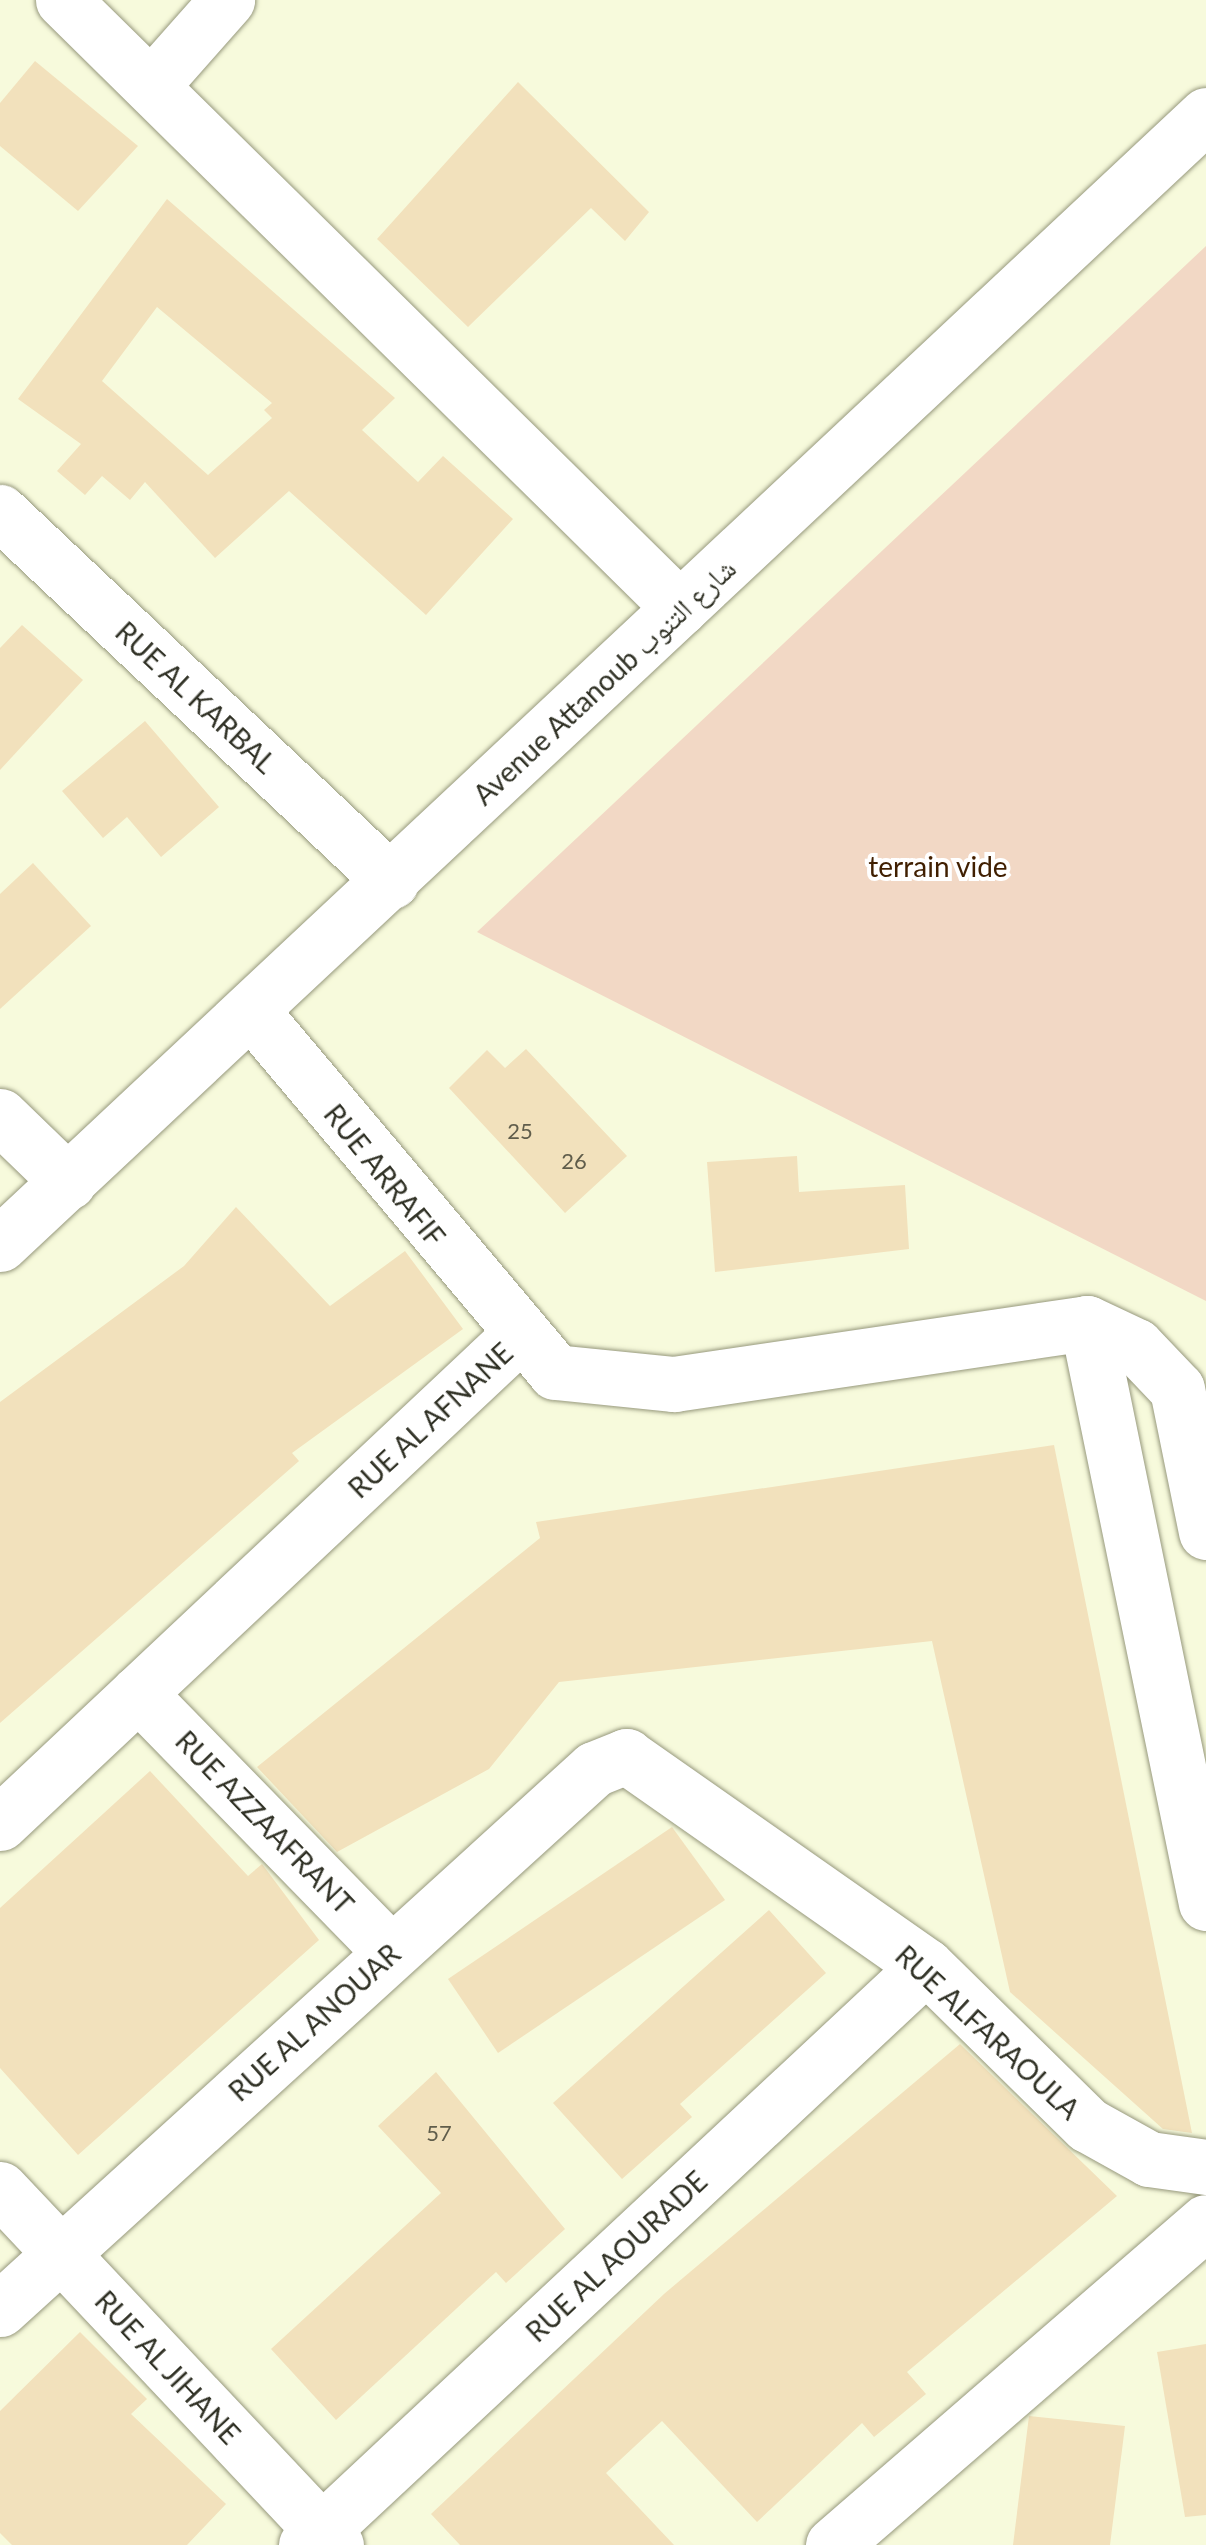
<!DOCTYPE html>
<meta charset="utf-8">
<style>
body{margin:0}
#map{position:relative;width:1206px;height:2545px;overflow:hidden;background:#f7fadc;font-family:Lato,"Noto Naskh Arabic",sans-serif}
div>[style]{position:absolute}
.green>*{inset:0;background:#f2d8c5}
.building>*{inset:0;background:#f2e1bc}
.roads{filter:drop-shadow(0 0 2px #97997d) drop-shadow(0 0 2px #97997d)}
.minor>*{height:55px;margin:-27.5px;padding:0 27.5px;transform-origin:27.5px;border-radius:27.5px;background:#fff}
.tertiary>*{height:55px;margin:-27.5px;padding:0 27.5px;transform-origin:27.5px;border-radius:27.5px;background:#fff}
span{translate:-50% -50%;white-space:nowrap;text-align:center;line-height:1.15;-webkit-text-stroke:8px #fff;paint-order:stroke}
.number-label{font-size:22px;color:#605d4b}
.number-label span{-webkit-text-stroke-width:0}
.street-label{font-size:28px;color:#303125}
.park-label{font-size:28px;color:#401f01}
</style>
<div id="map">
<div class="green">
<div style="clip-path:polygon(1206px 246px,1206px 1301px,477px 932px)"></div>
</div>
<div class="building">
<div style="clip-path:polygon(35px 61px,138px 146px,78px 211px,0 146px,0 103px)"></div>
<div style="clip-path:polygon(518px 82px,649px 212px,625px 241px,591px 208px,468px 327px,377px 239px)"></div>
<div style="clip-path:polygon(evenodd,167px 199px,395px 398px,362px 430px,418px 482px,443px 456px,513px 519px,426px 615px,289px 491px,215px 558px,145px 482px,130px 500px,102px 476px,85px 495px,57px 471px,81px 444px,18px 399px,167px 199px,157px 307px,272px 403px,264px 410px,272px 418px,208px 475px,102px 381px,157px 307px)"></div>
<div style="clip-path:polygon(22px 625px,83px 680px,0 770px,0 648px)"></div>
<div style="clip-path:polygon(145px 721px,219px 807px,161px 857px,127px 817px,103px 838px,62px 791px)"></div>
<div style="clip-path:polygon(33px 863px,91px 926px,0 1009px,0 894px)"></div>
<div style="clip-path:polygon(526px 1049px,627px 1156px,565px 1213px,449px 1088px,487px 1050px,505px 1068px)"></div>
<div style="clip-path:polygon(797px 1156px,799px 1192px,905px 1185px,909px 1249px,715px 1272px,707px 1162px)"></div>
<div style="clip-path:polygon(236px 1207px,330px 1306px,405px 1251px,463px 1329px,292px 1453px,299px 1461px,0 1723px,0 1402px,184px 1266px)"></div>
<div style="clip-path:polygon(1054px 1445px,1192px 2133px,1163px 2129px,1010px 1992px,932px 1641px,559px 1682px,489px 1769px,337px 1852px,257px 1767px,540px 1538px,536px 1522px)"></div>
<div style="clip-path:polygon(150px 1771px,248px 1876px,262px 1864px,319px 1940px,78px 2155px,0 2068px,0 1908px)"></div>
<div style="clip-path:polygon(672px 1827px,725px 1900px,498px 2053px,448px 1979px)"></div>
<div style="clip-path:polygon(769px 1910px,826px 1973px,680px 2104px,692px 2117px,622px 2179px,553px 2103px)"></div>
<div style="clip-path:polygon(960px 2044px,1117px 2196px,907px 2372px,926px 2394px,874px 2437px,862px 2423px,757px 2522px,662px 2421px,606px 2473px,674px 2545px,460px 2545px,431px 2514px,664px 2294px)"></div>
<div style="clip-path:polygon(436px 2072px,565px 2229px,506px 2283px,496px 2272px,336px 2420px,271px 2349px,441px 2193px,378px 2126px)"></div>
<div style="clip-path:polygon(80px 2332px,147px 2399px,131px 2414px,226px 2504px,187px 2545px,12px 2545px,0 2533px,0 2411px)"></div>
<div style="clip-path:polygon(1206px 2344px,1206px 2515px,1185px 2517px,1157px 2352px)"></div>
<div style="clip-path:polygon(1029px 2416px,1125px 2426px,1110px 2545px,1013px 2545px)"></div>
</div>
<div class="roads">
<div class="minor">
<div style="left:63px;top:0;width:866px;rotate:44.58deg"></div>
<div style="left:151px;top:86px;width:115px;rotate:-48.5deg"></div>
<div style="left:0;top:512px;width:538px;rotate:43.34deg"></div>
<div style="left:253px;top:1013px;width:469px;rotate:49.9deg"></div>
<div style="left:555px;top:1372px;width:120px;rotate:5.8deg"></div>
<div style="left:674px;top:1384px;width:417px;rotate:-8.4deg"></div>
<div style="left:1087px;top:1323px;width:54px;rotate:25.1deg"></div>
<div style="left:1136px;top:1346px;width:59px;rotate:46.4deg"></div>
<div style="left:1177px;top:1389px;width:146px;rotate:78.5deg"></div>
<div style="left:0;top:1116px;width:95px;rotate:44.1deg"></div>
<div style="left:1087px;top:1323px;width:592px;rotate:78.41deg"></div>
<div style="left:138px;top:1693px;width:362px;rotate:45.7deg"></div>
<div style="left:0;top:1823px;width:710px;rotate:-43.23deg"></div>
<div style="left:0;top:2189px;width:490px;rotate:46.7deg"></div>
<div style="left:0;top:2309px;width:803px;rotate:-42.27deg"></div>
<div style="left:594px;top:1769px;width:35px;rotate:-22deg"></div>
<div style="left:626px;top:1756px;width:366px;rotate:35deg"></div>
<div style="left:926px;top:1966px;width:227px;rotate:44.5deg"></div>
<div style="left:1088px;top:2125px;width:70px;rotate:29.1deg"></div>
<div style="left:1149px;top:2159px;width:58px;rotate:8deg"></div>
<div style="left:306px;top:2545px;width:848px;rotate:-43.04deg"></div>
<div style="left:833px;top:2545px;width:493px;rotate:-40.9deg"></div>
</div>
<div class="tertiary">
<div style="left:0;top:1244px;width:1652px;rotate:-43.11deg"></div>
</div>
</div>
<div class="number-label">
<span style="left:520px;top:1131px">25</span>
<span style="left:574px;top:1161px">26</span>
<span style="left:439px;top:2133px">57</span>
</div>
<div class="street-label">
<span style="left:604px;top:681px;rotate:-43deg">Avenue Attanoub شارع التنوب</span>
<span style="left:196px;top:697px;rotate:43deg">RUE AL KARBAL</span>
<span style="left:385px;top:1175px;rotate:51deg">RUE ARRAFIF</span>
<span style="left:430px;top:1420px;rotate:-43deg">RUE AL AFNANE</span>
<span style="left:265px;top:1822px;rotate:46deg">RUE AZZAAFRANT</span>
<span style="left:314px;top:2022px;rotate:-42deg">RUE AL ANOUAR</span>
<span style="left:988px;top:2032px;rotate:43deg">RUE ALFARAOULA</span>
<span style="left:616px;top:2256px;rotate:-43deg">RUE AL AOURADE</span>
<span style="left:168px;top:2367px;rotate:47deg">RUE AL JIHANE</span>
</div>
<div class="park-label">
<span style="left:938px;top:866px">terrain vide</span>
</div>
</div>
